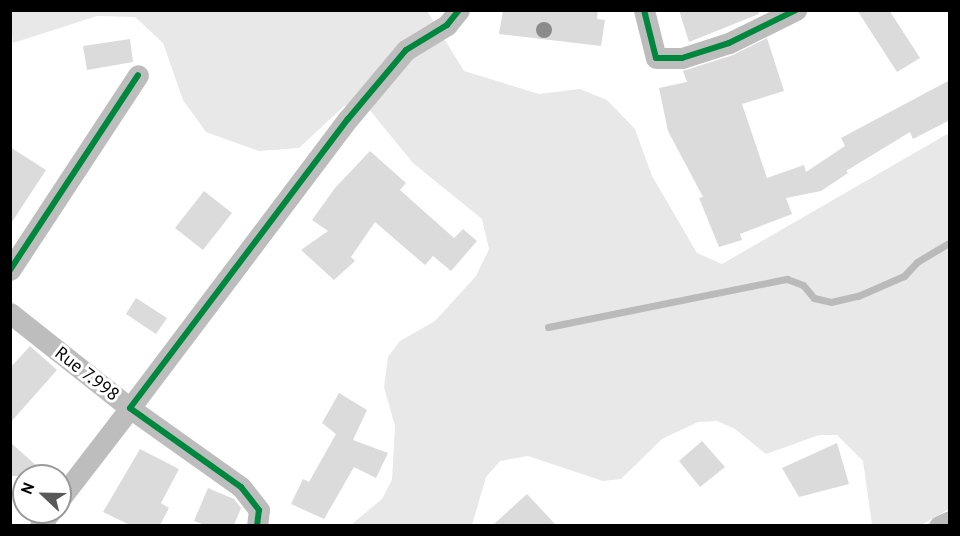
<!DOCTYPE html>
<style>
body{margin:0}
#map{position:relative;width:960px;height:536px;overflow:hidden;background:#fff;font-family:"PT Sans",sans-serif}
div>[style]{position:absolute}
.green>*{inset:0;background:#e8e8e8}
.stream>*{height:7px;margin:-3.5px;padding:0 3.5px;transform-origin:3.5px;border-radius:3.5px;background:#bababa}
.building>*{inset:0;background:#dbdbdb}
.minor>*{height:21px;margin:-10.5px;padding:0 10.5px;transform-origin:10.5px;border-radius:10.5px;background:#bdbdbd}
.cycleway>*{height:6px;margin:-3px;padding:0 3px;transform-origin:3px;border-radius:3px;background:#00873e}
.trees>*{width:16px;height:16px;margin:-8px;border-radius:50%;background:#8b8b8b}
span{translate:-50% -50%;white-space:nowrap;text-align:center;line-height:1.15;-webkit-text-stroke:6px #fff;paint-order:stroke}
.street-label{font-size:18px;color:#000}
.frame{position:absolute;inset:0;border:12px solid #000;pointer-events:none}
.north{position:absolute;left:12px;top:464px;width:60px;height:60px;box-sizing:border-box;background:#fff;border:2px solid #999;border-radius:50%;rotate:292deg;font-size:16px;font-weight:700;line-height:24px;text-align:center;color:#000}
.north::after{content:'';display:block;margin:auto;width:21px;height:27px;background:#595959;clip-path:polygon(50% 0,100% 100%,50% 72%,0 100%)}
</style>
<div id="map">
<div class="green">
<div style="clip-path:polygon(10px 11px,427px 11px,464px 71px,539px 94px,580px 89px,607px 100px,635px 129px,652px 176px,697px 253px,722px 264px,949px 133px,949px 509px,921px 525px,872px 525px,863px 461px,837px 435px,819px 435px,766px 454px,735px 429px,717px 421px,698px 422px,662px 439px,621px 479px,603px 481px,528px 456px,500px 461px,486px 477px,472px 525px,351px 525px,382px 499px,392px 480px,395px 426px,384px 387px,388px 357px,400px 341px,435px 321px,476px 276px,489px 249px,482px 219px,413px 163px,364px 103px,344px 106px,299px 148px,259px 151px,206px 132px,183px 100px,163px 43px,135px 17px,97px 16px,13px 43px)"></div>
</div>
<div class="stream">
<div style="left:548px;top:327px;width:244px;rotate:-11.4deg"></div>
<div style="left:787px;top:279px;width:17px;rotate:21deg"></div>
<div style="left:803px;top:285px;width:17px;rotate:50deg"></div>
<div style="left:814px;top:298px;width:17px;rotate:13deg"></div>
<div style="left:831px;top:302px;width:28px;rotate:-13deg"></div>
<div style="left:858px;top:296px;width:50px;rotate:-23.5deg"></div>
<div style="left:904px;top:276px;width:19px;rotate:-47deg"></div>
<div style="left:917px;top:262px;width:39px;rotate:-31deg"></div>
</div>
<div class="building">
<div style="clip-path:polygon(503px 10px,598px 10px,597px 19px,605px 20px,601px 46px,499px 34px)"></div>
<div style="clip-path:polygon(679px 10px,758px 10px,759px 14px,689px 42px)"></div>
<div style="clip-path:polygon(857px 10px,889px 10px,920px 58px,897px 72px)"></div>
<div style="clip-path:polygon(767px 38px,784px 91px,742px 104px,767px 178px,804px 165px,806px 172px,845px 146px,841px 138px,950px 80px,950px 120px,913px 139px,910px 132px,846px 171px,848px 173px,821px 191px,786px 198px,792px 214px,740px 234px,742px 240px,719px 247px,699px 198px,703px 197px,668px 131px,659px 88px,687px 82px,683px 71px,733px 55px)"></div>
<div style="clip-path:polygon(130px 39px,133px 62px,87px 70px,83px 46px)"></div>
<div style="clip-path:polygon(10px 147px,46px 170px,10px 225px)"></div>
<div style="clip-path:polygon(370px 151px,406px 183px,400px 190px,454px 238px,463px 229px,477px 241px,451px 271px,433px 256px,425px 265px,375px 222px,351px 257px,355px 261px,334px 280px,301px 250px,328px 231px,312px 220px,335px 188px)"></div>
<div style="clip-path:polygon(204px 191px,232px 213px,203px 250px,175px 228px)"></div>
<div style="clip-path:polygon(136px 298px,167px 318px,156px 334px,126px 314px)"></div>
<div style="clip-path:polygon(30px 346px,57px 370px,10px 423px,10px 368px)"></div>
<div style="clip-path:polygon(339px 393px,367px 410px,353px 440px,388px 453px,376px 478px,354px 467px,324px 519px,291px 504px,303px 479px,309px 482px,336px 434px,322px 423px)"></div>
<div style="clip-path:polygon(702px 441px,725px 467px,700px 487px,679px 461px)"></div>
<div style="clip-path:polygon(10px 442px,48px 476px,10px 476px)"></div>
<div style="clip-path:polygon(837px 443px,849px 484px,799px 497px,782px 468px)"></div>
<div style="clip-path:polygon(140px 449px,179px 469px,161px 503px,169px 508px,160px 525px,130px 525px,103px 512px)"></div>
<div style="clip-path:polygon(208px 488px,234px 499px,241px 508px,234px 525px,205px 525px,194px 521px)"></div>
<div style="clip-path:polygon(527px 494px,556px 525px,493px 525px)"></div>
</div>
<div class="minor">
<div style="left:644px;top:10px;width:49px;rotate:76deg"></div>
<div style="left:656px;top:58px;width:26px"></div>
<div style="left:682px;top:58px;width:49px;rotate:-17.7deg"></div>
<div style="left:729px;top:43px;width:75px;rotate:-26.2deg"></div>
<div style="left:10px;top:270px;width:233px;rotate:-56.7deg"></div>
<div style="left:10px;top:313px;width:153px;rotate:38.4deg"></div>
<div style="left:130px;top:408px;width:115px;rotate:127.6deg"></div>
<div style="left:40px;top:526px;width:17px;rotate:-54deg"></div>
<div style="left:257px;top:526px;width:16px;rotate:-83deg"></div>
<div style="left:259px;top:510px;width:29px;rotate:-128deg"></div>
<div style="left:241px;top:487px;width:136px;rotate:-144.6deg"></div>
<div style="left:130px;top:408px;width:362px;rotate:-53deg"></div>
<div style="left:348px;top:119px;width:90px;rotate:-50deg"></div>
<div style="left:406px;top:50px;width:48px;rotate:-31.4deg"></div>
<div style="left:447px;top:25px;width:19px;rotate:-51deg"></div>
<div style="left:939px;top:526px;width:12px;rotate:-24deg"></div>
</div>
<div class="cycleway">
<div style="left:644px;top:10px;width:49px;rotate:76deg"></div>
<div style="left:656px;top:58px;width:26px"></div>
<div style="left:682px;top:58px;width:49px;rotate:-17.7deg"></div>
<div style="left:729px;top:43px;width:75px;rotate:-26.2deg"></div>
<div style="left:10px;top:270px;width:233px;rotate:-56.7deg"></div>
<div style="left:257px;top:526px;width:16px;rotate:-83deg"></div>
<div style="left:259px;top:510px;width:29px;rotate:-128deg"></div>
<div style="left:241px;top:487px;width:136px;rotate:-144.6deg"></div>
<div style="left:130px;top:408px;width:362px;rotate:-53deg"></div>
<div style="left:348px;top:119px;width:90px;rotate:-50deg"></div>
<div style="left:406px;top:50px;width:48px;rotate:-31.4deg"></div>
<div style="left:447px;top:25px;width:19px;rotate:-51deg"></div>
</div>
<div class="trees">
<div style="left:544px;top:30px"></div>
</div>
<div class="street-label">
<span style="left:87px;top:374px;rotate:38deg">Rue 7.998</span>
</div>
<div class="frame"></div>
<div class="north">N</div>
</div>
